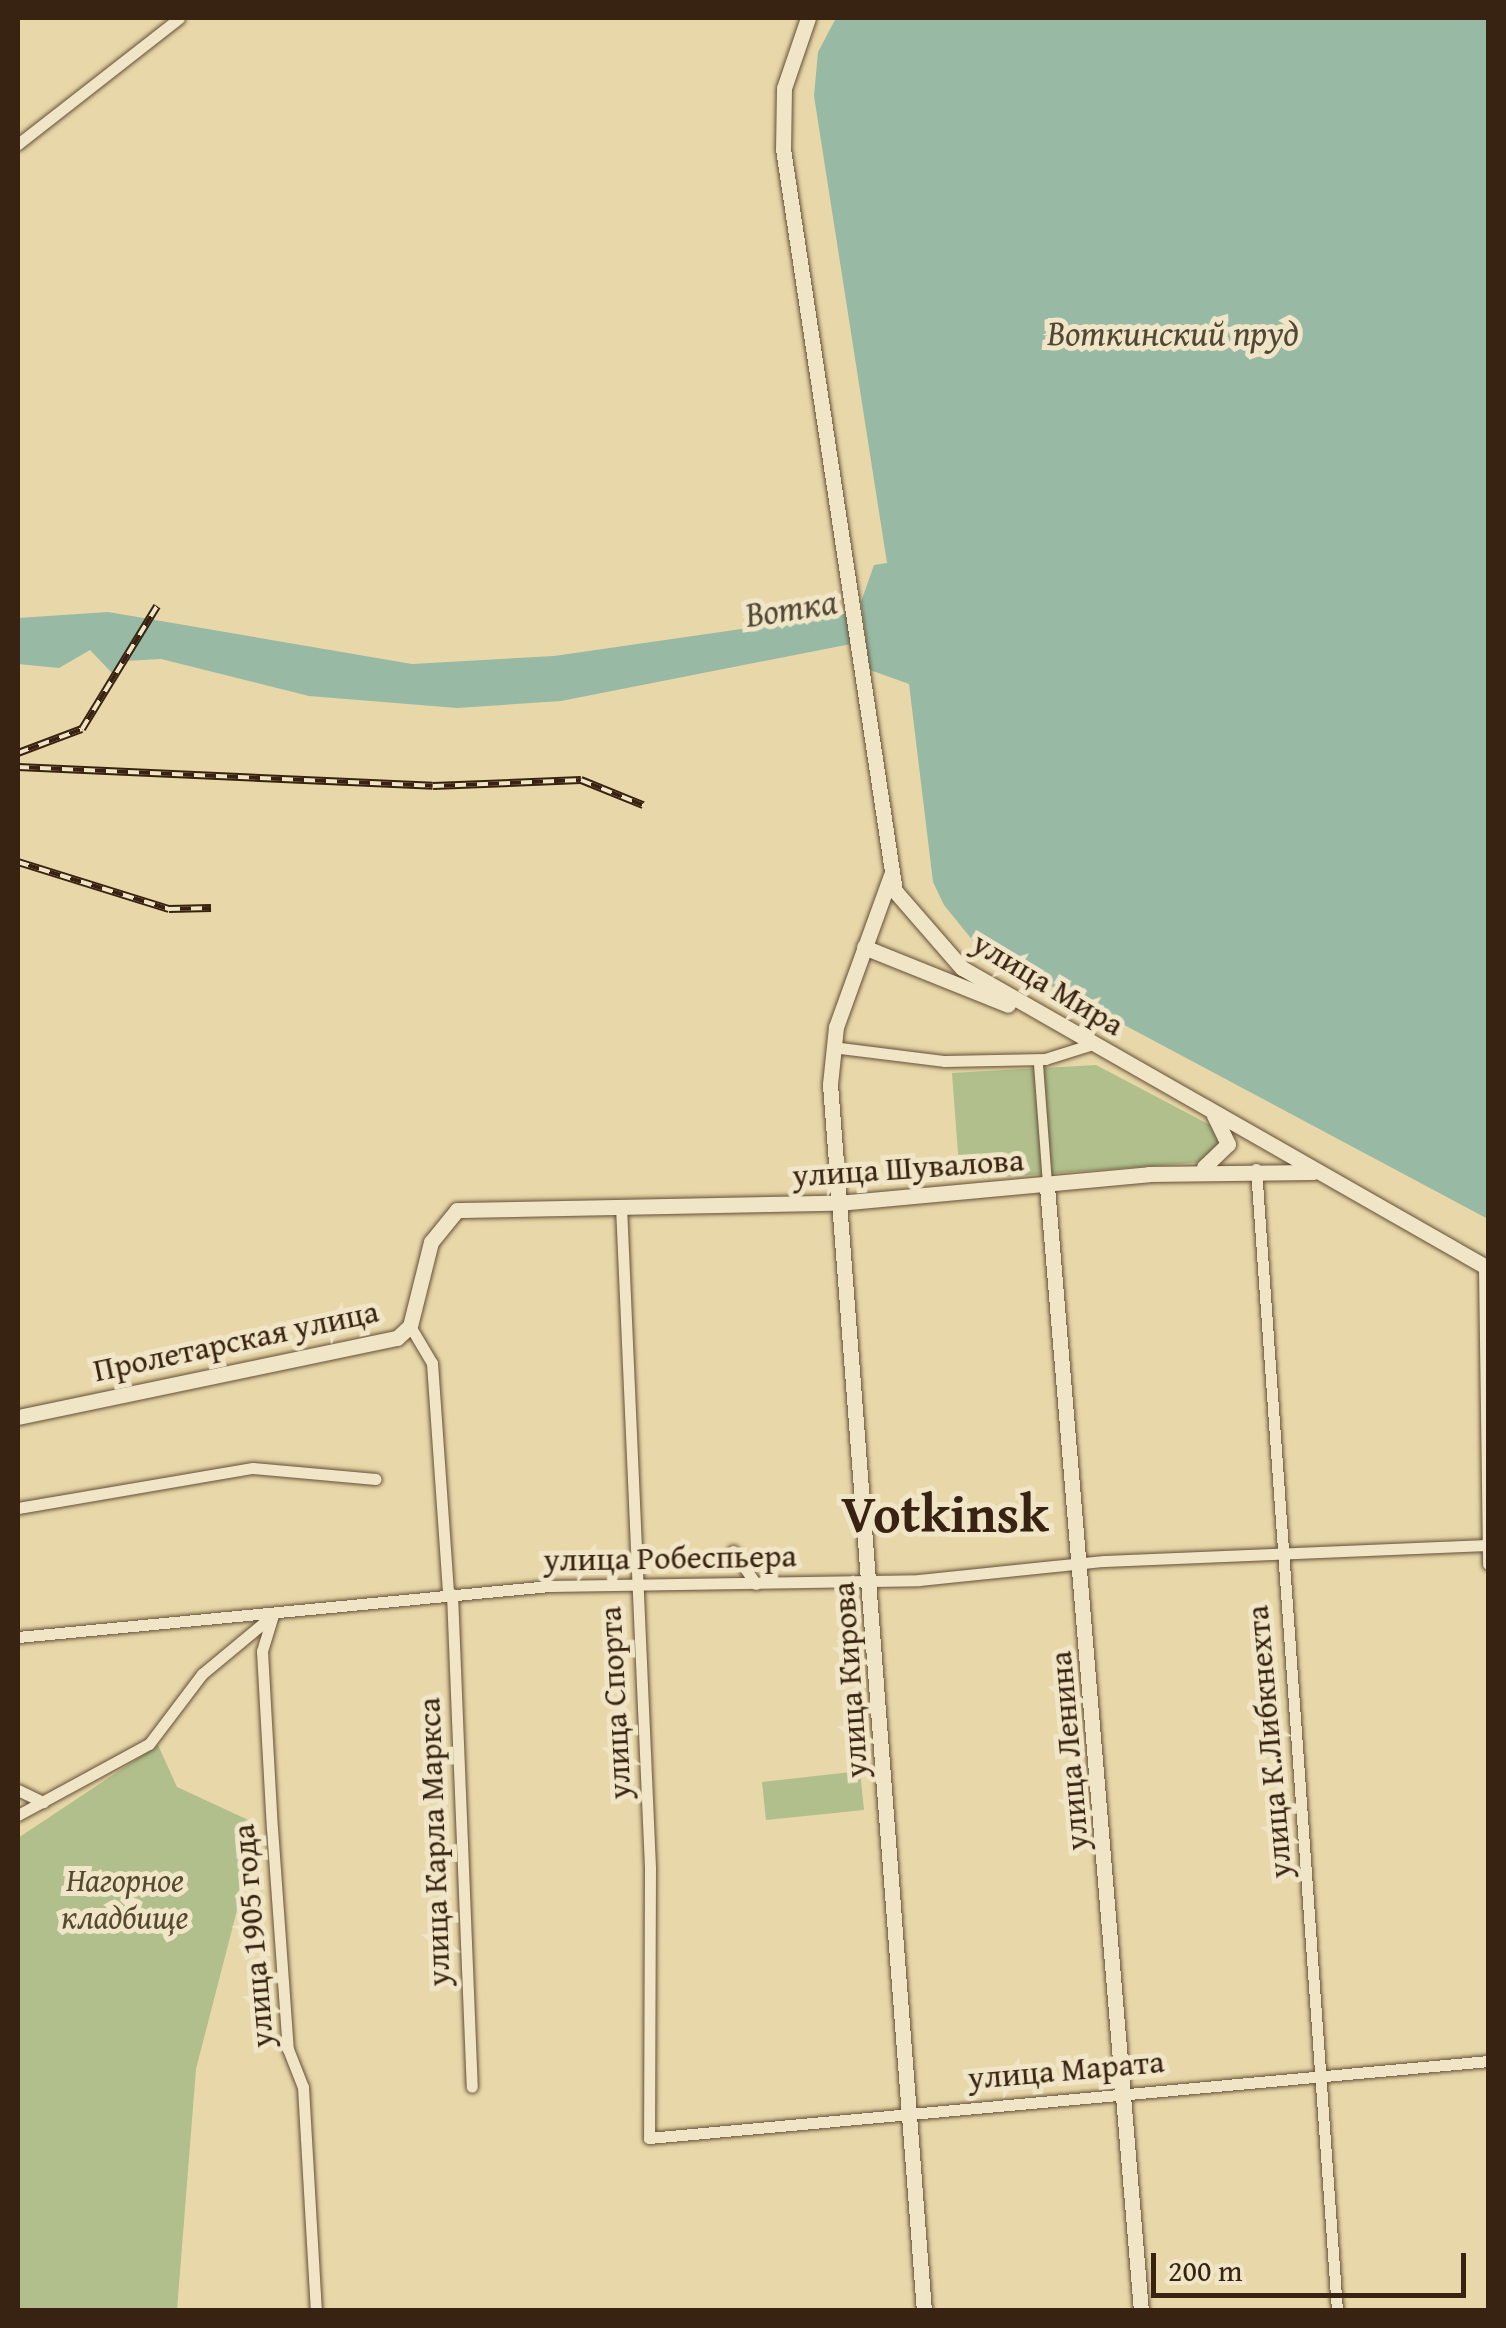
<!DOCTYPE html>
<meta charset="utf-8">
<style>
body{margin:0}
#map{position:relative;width:1506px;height:2328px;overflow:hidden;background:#e8d7a8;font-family:"Gentium Book Plus",serif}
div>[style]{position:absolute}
.green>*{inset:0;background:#b0bf8c}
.water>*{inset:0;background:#98baa4}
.roads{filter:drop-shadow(0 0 2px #644f37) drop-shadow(0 0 2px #644f37)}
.pedestrian>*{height:9px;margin:-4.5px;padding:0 4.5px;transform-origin:4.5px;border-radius:4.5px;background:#f0e5c6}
.minor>*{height:11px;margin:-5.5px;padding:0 5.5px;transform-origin:5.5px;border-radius:5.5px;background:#f0e5c6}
.secondary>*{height:15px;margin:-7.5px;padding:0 7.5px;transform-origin:7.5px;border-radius:7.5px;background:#f0e5c6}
.rail>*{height:8px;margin-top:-4px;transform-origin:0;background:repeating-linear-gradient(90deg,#f0e5c6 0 11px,#382211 0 22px);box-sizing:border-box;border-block:2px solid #382211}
span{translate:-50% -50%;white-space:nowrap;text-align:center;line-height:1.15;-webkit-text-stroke:10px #f0e5c6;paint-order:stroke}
.street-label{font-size:32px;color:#382211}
.park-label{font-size:32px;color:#564930;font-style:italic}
.water-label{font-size:35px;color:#504836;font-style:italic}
.town-label{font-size:52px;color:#382211;font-weight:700}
.frame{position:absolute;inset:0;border:20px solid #382211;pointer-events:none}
.scale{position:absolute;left:1151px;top:2253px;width:315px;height:45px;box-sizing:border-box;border:5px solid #382211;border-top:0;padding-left:12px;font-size:30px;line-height:35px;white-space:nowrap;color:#382211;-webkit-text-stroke:8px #f0e5c6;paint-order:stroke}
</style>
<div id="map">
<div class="green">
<div style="clip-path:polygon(1096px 1065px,1212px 1126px,1223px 1149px,1205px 1162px,960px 1180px,952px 1073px)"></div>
<div style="clip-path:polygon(158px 1745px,177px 1787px,259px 1825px,196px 2069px,177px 2310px,18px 2310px,18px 1838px)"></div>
<div style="clip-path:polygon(860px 1771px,864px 1810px,766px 1820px,762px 1782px)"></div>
</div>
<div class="water">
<div style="clip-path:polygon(836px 18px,1488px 18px,1488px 1219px,978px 947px,944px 905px,933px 882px,909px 684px,870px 670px,861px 602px,874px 565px,887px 563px,814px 96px,818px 52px)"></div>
<div style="clip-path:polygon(108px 612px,412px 664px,554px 656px,852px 613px,856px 643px,561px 701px,457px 708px,309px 696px,161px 659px,125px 661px,112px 673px,90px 650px,59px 668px,18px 664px,18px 618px)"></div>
</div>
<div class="roads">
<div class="pedestrian">
<div style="left:1038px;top:1064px;width:120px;rotate:85.7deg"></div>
</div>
<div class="minor">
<div style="left:18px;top:144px;width:204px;rotate:-38deg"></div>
<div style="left:832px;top:1047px;width:114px;rotate:7.1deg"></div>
<div style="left:945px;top:1061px;width:100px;rotate:-1.1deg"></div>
<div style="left:1045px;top:1059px;width:50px;rotate:-17.4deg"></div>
<div style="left:1256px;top:1169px;width:1144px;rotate:85.94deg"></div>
<div style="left:621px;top:1206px;width:663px;rotate:87.49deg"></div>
<div style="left:650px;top:1868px;width:270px;rotate:90.2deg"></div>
<div style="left:649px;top:2138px;width:843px;rotate:-5.24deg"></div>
<div style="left:1484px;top:1268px;width:296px;rotate:89.2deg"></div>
<div style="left:410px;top:1326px;width:43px;rotate:59.3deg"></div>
<div style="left:432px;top:1363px;width:232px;rotate:86deg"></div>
<div style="left:18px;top:1508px;width:238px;rotate:-9.7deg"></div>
<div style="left:253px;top:1468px;width:123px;rotate:5.1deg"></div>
<div style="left:733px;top:1551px;width:40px;rotate:55.1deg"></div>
<div style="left:452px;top:1594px;width:493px;rotate:87.7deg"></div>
<div style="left:273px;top:1615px;width:38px;rotate:107deg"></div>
<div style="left:262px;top:1651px;width:177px;rotate:86.8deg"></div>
<div style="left:272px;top:1828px;width:222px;rotate:85.9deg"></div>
<div style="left:288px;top:2049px;width:41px;rotate:68.5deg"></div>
<div style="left:303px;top:2087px;width:223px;rotate:86.7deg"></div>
<div style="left:18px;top:1637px;width:534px;rotate:-5.48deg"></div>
<div style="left:550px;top:1586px;width:369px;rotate:-0.9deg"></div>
<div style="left:919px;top:1580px;width:186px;rotate:-5.9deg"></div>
<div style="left:1104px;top:1561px;width:384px;rotate:-2.4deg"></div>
<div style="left:18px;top:1790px;width:28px;rotate:26deg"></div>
<div style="left:18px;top:1815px;width:149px;rotate:-28.5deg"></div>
<div style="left:149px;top:1744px;width:88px;rotate:-52.9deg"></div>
<div style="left:202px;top:1674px;width:92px;rotate:-39.7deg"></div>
</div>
<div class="secondary">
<div style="left:808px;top:18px;width:74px;rotate:108.9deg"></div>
<div style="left:784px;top:88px;width:61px;rotate:90.9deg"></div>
<div style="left:783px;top:149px;width:750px;rotate:81.42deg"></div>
<div style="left:895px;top:891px;width:102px;rotate:49deg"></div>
<div style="left:962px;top:968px;width:606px;rotate:29.7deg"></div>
<div style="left:891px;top:875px;width:162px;rotate:109.9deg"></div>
<div style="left:836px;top:1027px;width:57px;rotate:96deg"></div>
<div style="left:830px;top:1084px;width:1230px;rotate:85.62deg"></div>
<div style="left:864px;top:947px;width:155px;rotate:21.9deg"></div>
<div style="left:1204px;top:1167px;width:33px;rotate:-44deg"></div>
<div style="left:1228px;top:1144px;width:32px;rotate:-116deg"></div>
<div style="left:1047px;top:1187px;width:1127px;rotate:85.22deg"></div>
<div style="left:18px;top:1417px;width:387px;rotate:-11.8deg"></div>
<div style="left:397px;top:1338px;width:18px;rotate:-43deg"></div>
<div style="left:410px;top:1326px;width:87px;rotate:-76deg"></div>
<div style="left:431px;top:1242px;width:41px;rotate:-50.9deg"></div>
<div style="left:457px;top:1210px;width:381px;rotate:-1.1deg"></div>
<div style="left:838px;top:1203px;width:312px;rotate:-5.3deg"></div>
<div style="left:1149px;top:1174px;width:164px;rotate:-0.7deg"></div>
</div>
</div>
<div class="rail">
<div style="left:18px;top:753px;width:68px;rotate:-20.6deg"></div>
<div style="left:82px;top:729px;width:144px;rotate:-58.6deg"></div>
<div style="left:18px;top:767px;width:415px;rotate:2.6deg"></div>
<div style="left:433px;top:786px;width:148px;rotate:-2.3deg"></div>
<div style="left:581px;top:780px;width:67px;rotate:22deg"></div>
<div style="left:18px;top:862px;width:158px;rotate:17.3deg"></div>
<div style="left:169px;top:909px;width:42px;rotate:-1.4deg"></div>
</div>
<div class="street-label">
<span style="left:1048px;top:984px;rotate:31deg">улица Мира</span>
<span style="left:908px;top:1168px;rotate:-4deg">улица Шувалова</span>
<span style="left:236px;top:1341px;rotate:-12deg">Пролетарская улица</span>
<span style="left:670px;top:1558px;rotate:-1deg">улица Робеспьера</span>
<span style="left:850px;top:1680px;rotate:-94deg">улица Кирова</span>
<span style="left:615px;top:1703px;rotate:-93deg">улица Спорта</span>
<span style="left:1269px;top:1742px;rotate:-95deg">улица К.Либкнехта</span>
<span style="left:1069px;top:1751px;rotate:-95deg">улица Ленина</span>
<span style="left:434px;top:1842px;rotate:-92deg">улица Карла Маркса</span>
<span style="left:253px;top:1936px;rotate:-95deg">улица 1905 года</span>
<span style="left:1066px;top:2070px;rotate:-5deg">улица Марата</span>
</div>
<div class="park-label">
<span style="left:125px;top:1899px">Нагорное<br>кладбище</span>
</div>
<div class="water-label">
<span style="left:1173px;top:333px">Воткинский пруд</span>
<span style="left:791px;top:608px;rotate:-9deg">Вотка</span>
</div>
<div class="town-label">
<span style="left:945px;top:1514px">Votkinsk</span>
</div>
<div class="frame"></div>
<div class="scale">200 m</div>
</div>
